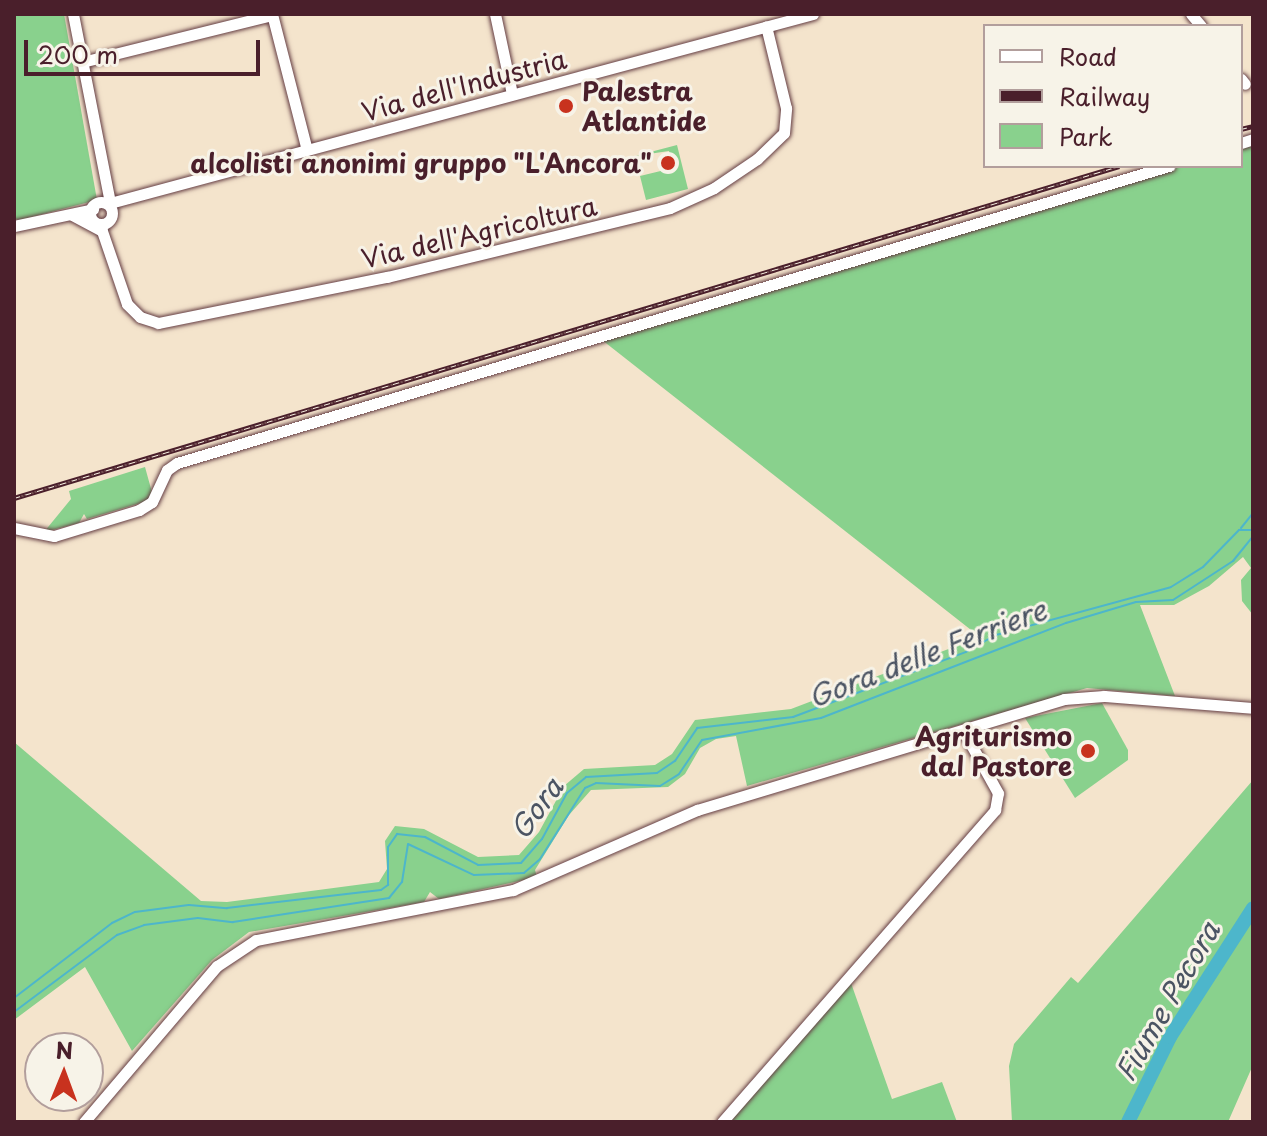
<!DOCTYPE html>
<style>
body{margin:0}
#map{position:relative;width:1267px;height:1136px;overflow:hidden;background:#f4e4cc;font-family:"Playpen Sans",sans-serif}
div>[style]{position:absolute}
.green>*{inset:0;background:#89d18d}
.stream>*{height:2px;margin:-1px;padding:0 1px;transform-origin:1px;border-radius:1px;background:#4db6cb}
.river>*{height:14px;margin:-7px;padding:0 7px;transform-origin:7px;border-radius:7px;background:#4db6cb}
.roads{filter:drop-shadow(0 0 2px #643d43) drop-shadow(0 0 2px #643d43)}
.minor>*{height:11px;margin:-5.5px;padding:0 5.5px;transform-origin:5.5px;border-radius:5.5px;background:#fff}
.minor>.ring{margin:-5.5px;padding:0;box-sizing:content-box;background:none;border:11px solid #fff;border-radius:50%}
.rail>*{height:5px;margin-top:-2.5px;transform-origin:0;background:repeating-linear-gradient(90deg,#f7f3e8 0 6px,#4a1f2b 0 12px);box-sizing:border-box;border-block:2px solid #4a1f2b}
.dots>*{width:22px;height:22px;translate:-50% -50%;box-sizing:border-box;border:4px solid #f7f3e8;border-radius:50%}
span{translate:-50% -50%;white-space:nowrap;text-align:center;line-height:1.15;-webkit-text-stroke:6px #f7f3e8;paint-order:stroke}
.street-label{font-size:26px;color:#4a1f2b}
.poi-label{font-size:26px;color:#4a1f2b;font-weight:700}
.left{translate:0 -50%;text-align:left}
.right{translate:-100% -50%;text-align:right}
.water-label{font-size:28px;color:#4b5463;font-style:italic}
.frame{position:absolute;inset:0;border:16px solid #4a1f2b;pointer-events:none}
.legend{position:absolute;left:983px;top:24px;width:260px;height:144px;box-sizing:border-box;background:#f7f3e8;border:2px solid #b29e9c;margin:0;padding:10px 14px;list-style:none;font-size:24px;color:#4a1f2b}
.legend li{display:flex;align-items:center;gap:16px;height:40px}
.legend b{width:40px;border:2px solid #b29e9c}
.north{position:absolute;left:24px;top:1032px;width:80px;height:80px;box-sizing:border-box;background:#f7f3e8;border:2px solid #b29e9c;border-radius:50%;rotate:1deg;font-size:22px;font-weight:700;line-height:32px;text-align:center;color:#4a1f2b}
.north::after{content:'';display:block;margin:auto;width:28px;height:36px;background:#c8321e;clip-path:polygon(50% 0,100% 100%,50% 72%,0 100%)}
.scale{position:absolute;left:24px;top:40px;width:236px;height:36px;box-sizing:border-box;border:4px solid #4a1f2b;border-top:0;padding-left:10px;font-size:24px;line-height:28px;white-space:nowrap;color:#4a1f2b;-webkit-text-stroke:6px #f7f3e8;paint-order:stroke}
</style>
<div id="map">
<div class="green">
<div style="clip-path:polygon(14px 14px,64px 14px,97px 200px,20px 220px,14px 219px)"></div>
<div style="clip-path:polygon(1253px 142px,1253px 615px,1242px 601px,1241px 580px,1251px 568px,1243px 557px,1209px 586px,1174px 605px,1140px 605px,1175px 696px,1087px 688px,747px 786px,736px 736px,716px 739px,700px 748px,685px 774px,668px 787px,591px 790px,569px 815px,535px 870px,537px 877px,439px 899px,430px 892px,424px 902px,249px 932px,212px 960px,132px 1051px,85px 967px,14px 1020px,14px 742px,201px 901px,227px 902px,379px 882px,387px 869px,385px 841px,395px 826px,424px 829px,478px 857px,519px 855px,539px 832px,564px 786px,584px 769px,655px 765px,672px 754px,695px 720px,791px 709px,980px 637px,602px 340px,1175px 166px,1241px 166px,1241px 145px)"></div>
<div style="clip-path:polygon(677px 145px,688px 189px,646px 200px,640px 176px,673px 168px,669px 151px,635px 156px)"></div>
<div style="clip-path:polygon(145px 467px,153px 496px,144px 502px,87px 519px,84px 514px,79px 523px,44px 532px,71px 499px,69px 491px)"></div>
<div style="clip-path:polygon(1102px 703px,1128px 750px,1128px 760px,1075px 798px,1025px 718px)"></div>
<div style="clip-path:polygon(1253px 780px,1253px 1065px,1228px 1122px,1012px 1122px,1009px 1066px,1014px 1044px,1071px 977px,1078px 983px)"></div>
<div style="clip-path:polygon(851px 983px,892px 1099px,942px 1082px,957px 1122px,730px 1122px)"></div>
</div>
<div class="stream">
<div style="left:1241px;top:528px;width:19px;rotate:-51deg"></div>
<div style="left:14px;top:998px;width:123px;rotate:-37.4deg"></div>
<div style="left:112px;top:923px;width:25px;rotate:-26deg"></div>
<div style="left:135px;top:912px;width:54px;rotate:-7.4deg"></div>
<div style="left:189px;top:905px;width:38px;rotate:5deg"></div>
<div style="left:227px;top:908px;width:155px;rotate:-6.7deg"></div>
<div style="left:381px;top:890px;width:9px;rotate:-36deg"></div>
<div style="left:388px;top:885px;width:38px;rotate:-90deg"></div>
<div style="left:388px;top:847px;width:16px;rotate:-55deg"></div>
<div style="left:397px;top:834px;width:28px;rotate:6deg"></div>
<div style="left:425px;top:837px;width:60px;rotate:27.8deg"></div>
<div style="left:478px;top:865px;width:43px;rotate:-2.7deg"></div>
<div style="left:521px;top:863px;width:32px;rotate:-49deg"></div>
<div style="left:542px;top:839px;width:52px;rotate:-61.5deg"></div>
<div style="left:567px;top:793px;width:25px;rotate:-40deg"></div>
<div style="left:586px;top:777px;width:71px;rotate:-3.2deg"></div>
<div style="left:657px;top:773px;width:22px;rotate:-34deg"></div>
<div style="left:675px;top:761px;width:40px;rotate:-56deg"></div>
<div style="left:697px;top:728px;width:97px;rotate:-6.5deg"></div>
<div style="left:793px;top:717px;width:185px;rotate:-20.6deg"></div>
<div style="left:966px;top:652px;width:34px;rotate:-30deg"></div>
<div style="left:996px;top:635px;width:181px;rotate:-15.3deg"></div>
<div style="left:1171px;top:587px;width:38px;rotate:-32deg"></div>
<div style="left:1203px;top:567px;width:52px;rotate:-45.8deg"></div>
<div style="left:1239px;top:530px;width:14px"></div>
<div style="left:14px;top:1012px;width:129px;rotate:-36.8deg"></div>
<div style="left:117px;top:935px;width:29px;rotate:-20deg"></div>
<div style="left:144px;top:925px;width:54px;rotate:-7.4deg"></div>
<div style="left:198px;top:918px;width:35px;rotate:7deg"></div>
<div style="left:233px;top:922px;width:158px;rotate:-8.7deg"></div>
<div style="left:389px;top:898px;width:21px;rotate:-51deg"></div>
<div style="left:402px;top:882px;width:38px;rotate:-81deg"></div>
<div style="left:408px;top:844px;width:73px;rotate:25.2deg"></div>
<div style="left:474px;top:875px;width:50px;rotate:-2.3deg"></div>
<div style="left:524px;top:873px;width:21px;rotate:-41deg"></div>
<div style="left:540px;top:859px;width:84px;rotate:-57.6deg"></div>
<div style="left:585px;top:788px;width:12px;rotate:-24deg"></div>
<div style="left:596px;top:783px;width:64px;rotate:2.7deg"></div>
<div style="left:660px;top:786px;width:22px;rotate:-32deg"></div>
<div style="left:679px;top:774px;width:41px;rotate:-55.9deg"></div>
<div style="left:702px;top:740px;width:121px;rotate:-10.5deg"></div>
<div style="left:821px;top:718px;width:263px;rotate:-21.2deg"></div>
<div style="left:1066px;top:623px;width:73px;rotate:-16.7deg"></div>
<div style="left:1136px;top:602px;width:37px;rotate:-3deg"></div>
<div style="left:1173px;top:600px;width:72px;rotate:-33deg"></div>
<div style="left:1233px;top:561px;width:32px;rotate:-51deg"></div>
</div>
<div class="river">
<div style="left:1128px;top:1122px;width:95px;rotate:-63.7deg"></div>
<div style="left:1170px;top:1037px;width:153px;rotate:-57.2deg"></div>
</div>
<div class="roads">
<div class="minor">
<div style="left:73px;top:14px;width:193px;rotate:78.9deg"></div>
<div style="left:110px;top:203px;width:728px;rotate:-15.05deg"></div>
<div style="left:272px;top:14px;width:140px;rotate:75.6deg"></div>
<div style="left:495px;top:14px;width:82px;rotate:78deg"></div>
<div style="left:1191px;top:14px;width:16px;rotate:50deg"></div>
<div style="left:82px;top:62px;width:196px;rotate:-13.9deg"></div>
<div style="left:1241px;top:79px;width:6px;rotate:51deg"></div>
<div style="left:1241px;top:143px;width:13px;rotate:-18deg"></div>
<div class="ring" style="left:90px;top:202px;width:11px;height:11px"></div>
<div style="left:72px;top:215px;width:34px;rotate:28deg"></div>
<div style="left:102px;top:231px;width:77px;rotate:71.1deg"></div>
<div style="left:127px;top:304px;width:18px;rotate:45deg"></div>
<div style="left:140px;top:317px;width:19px;rotate:18deg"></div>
<div style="left:158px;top:323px;width:234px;rotate:-11.4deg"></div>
<div style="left:387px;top:277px;width:291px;rotate:-13.7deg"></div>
<div style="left:670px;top:208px;width:48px;rotate:-24.4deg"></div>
<div style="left:714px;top:188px;width:52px;rotate:-34deg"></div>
<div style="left:757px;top:159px;width:37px;rotate:-44deg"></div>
<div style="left:784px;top:133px;width:25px;rotate:-85deg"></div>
<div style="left:786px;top:108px;width:84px;rotate:-103.7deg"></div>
<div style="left:14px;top:226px;width:81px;rotate:-12.1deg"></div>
<div style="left:14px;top:528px;width:41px;rotate:11.3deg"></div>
<div style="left:54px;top:536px;width:89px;rotate:-17deg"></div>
<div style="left:139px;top:510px;width:15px;rotate:-32deg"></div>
<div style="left:152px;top:502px;width:35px;rotate:-65deg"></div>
<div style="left:167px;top:470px;width:12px;rotate:-35deg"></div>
<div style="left:177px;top:463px;width:1036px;rotate:-16.67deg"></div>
<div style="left:84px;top:1122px;width:205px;rotate:-49.6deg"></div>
<div style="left:217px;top:966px;width:47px;rotate:-33.7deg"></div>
<div style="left:256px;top:940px;width:262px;rotate:-11deg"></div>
<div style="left:513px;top:890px;width:201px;rotate:-23.5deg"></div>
<div style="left:697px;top:810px;width:383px;rotate:-16.8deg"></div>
<div style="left:1064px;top:699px;width:40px;rotate:-4.3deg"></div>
<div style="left:1104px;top:696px;width:149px;rotate:4.6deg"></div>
<div style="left:722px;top:1122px;width:415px;rotate:-48.8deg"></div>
<div style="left:995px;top:810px;width:17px;rotate:-80deg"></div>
<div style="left:998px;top:793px;width:72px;rotate:-119.1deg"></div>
</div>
</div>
<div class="rail">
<div style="left:1241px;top:129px;width:12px;rotate:-14deg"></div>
<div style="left:14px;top:498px;width:1154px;rotate:-16.72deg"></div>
</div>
<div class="dots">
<div style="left:566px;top:106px;background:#c8321e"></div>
<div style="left:668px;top:163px;background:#c8321e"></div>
<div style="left:1088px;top:751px;background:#c8321e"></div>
</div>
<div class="street-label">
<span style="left:464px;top:85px;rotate:-15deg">Via dell'Industria</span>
<span style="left:479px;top:232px;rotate:-13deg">Via dell'Agricoltura</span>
</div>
<div class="poi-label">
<span class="left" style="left:582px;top:106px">Palestra<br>Atlantide</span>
<span class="right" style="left:652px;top:163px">alcolisti anonimi gruppo "L'Ancora"</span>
<span class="right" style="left:1072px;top:751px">Agriturismo<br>dal Pastore</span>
</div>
<div class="water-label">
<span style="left:927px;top:653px;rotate:-21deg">Gora delle Ferriere</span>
<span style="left:536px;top:808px;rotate:-54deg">Gora</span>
<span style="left:1167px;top:1001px;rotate:-60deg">Fiume Pecora</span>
</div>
<div class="frame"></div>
<ul class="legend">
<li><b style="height:10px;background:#fff"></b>Road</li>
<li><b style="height:10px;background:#4a1f2b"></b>Railway</li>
<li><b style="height:22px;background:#89d18d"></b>Park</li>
</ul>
<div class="north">N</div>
<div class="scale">200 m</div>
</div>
